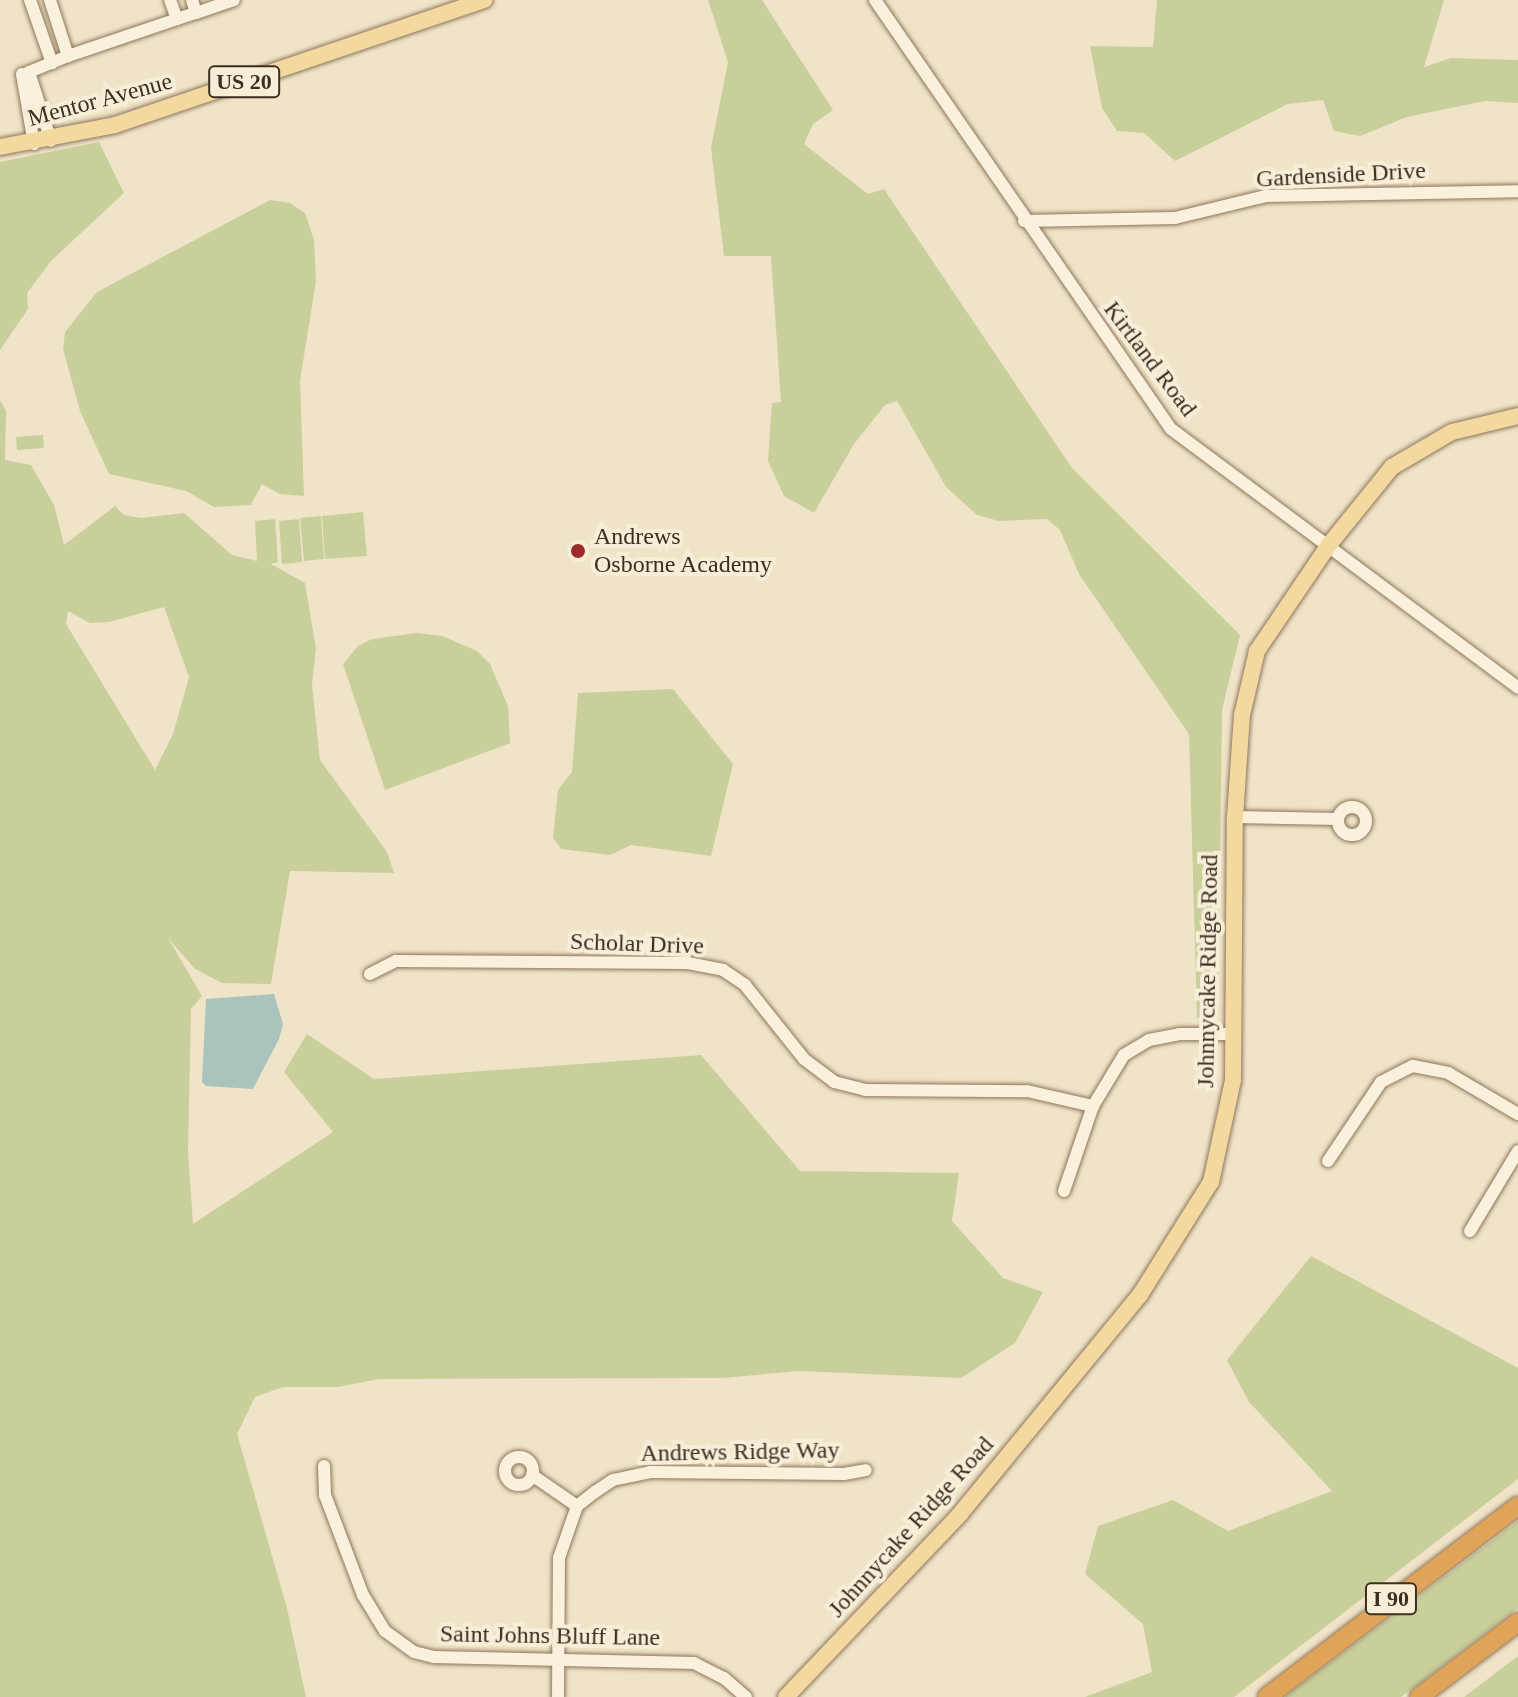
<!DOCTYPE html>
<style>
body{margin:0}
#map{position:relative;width:1518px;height:1697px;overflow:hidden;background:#f0e4c8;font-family:"Times New Roman",serif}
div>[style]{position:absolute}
.green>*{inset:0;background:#c9cf9b}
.water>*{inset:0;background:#a9c4bc}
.roads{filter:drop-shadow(0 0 2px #8d765c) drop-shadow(0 0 2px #8d765c)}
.minor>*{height:12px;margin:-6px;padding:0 6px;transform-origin:6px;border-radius:6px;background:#faf1dc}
.minor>.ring{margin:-6px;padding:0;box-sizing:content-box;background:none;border:12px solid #faf1dc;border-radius:50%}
.major>*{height:16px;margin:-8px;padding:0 8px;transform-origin:8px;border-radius:8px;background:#f3d9a0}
.highway>*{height:18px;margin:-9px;padding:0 9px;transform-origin:9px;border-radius:9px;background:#e0a458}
.dots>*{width:22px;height:22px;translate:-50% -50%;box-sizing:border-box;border:4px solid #f7eed8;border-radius:50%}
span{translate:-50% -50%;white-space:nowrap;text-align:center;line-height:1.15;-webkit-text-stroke:8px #f7eed8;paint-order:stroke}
.shield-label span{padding:2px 6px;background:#f7eed8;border:2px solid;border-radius:6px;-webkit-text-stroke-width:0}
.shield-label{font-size:22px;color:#3d2e20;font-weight:700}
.street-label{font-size:24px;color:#3d2e20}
.poi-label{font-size:24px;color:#3d2e20}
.left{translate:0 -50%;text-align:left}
</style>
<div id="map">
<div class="green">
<div style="clip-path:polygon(708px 0,762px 0,833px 110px,813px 124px,804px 144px,868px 194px,884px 189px,1072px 468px,1240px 635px,1222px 710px,1218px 1018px,1197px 1018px,1189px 734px,1079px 574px,1060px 530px,1047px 519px,999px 521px,977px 515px,946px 487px,897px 401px,885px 405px,854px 444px,814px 513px,784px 496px,768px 461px,772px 403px,781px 402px,771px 256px,724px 256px,711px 148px,728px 62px)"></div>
<div style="clip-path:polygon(1157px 0,1444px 0,1424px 67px,1451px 58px,1518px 60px,1518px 103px,1485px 101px,1407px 117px,1360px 136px,1334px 131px,1323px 100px,1288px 104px,1175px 161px,1144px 133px,1117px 131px,1102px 108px,1090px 46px,1153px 47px)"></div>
<div style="clip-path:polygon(99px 142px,124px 193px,52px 260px,27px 293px,28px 309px,0 350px,0 162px)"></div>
<div style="clip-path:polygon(270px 200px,290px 203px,305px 213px,314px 240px,316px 281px,300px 381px,304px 496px,280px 494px,262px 484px,251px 505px,214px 507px,186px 491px,109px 474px,80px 411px,63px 349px,65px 332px,97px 292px)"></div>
<div style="clip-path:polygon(evenodd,0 400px,6px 411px,5px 460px,31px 465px,54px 505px,64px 545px,115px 506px,124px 515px,141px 518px,184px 513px,232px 555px,257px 561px,255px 521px,275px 519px,278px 562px,271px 564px,305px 583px,316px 648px,312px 685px,320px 760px,387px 852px,394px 873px,290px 871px,271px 984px,222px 983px,195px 969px,168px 938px,202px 996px,191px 1009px,188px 1151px,193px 1224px,333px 1132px,284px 1072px,307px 1034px,374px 1079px,701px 1055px,800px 1171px,959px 1173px,952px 1221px,1003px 1278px,1043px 1292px,1015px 1343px,961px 1378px,798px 1371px,722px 1378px,379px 1379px,338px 1387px,283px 1387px,255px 1397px,237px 1434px,287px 1608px,306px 1697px,0 1697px,0 400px,164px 607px,189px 677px,173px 734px,155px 770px,66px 624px,68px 611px,90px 623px,109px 622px,164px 607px)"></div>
<div style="clip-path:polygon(43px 435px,44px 448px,17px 450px,16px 437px)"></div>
<div style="clip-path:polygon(363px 512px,367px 556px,325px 559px,322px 516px)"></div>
<div style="clip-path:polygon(321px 516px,324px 559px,304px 561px,300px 518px)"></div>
<div style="clip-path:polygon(299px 519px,302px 562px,282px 564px,279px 521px)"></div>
<div style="clip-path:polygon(417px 633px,442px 636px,477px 651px,490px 664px,508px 706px,510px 743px,385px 790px,343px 664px,358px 646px,372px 639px)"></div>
<div style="clip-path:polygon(673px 689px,733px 764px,711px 856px,631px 845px,610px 855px,561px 849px,553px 838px,558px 790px,572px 772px,578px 693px)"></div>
<div style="clip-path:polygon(1311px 1256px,1518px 1368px,1518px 1479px,1234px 1697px,1085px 1697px,1152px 1672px,1143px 1624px,1085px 1574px,1098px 1526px,1173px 1500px,1228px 1531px,1332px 1491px,1249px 1402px,1227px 1360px)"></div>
<div style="clip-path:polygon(1518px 1521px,1518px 1608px,1401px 1697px,1285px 1697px)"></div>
<div style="clip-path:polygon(1518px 1656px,1518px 1697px,1464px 1697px)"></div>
</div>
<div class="water">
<div style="clip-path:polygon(274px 994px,283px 1024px,279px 1039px,253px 1089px,206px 1086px,202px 1082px,206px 999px)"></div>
</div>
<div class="roads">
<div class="minor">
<div style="left:30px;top:0;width:67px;rotate:70.8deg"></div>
<div style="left:50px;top:0;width:59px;rotate:72.2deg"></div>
<div style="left:68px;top:56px;width:42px;rotate:157.7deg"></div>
<div style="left:29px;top:72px;width:72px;rotate:72.3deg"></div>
<div style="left:875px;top:0;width:521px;rotate:55.4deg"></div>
<div style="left:1171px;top:429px;width:433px;rotate:36.7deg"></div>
<div style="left:196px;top:13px;width:40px;rotate:-18.9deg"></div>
<div style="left:177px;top:19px;width:20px;rotate:-18deg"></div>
<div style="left:196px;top:13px;width:14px;rotate:-107deg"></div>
<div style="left:68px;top:56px;width:115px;rotate:-18.7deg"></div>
<div style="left:177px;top:19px;width:20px;rotate:-110deg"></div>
<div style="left:22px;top:74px;width:71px;rotate:80.3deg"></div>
<div style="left:1024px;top:221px;width:151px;rotate:-1.1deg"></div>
<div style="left:1175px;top:218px;width:94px;rotate:-13.6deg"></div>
<div style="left:1266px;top:196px;width:252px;rotate:-1.1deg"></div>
<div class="ring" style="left:1338px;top:807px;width:16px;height:16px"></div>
<div style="left:1235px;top:817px;width:102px;rotate:1.1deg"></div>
<div style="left:370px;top:974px;width:29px;rotate:-27deg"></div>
<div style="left:396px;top:961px;width:292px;rotate:0.4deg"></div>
<div style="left:688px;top:963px;width:36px;rotate:11deg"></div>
<div style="left:723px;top:970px;width:27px;rotate:34deg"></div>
<div style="left:745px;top:985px;width:95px;rotate:51.4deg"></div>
<div style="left:804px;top:1059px;width:38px;rotate:37deg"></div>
<div style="left:834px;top:1082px;width:32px;rotate:14deg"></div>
<div style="left:865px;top:1090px;width:162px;rotate:0.4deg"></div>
<div style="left:1027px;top:1091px;width:68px;rotate:12.8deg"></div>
<div style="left:1328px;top:1161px;width:95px;rotate:-56.1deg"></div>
<div style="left:1381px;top:1082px;width:36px;rotate:-27deg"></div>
<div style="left:1413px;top:1066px;width:36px;rotate:11deg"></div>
<div style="left:1448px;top:1073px;width:81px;rotate:30.4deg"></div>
<div style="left:1064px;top:1191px;width:90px;rotate:-71.2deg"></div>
<div style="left:1093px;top:1106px;width:60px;rotate:-58.7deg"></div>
<div style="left:1124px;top:1055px;width:29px;rotate:-31deg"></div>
<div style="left:1149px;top:1040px;width:31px;rotate:-11deg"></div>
<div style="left:1179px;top:1034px;width:54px"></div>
<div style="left:1470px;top:1231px;width:93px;rotate:-59deg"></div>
<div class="ring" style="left:505px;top:1457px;width:16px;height:16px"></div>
<div style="left:324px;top:1466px;width:29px;rotate:88deg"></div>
<div style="left:325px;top:1495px;width:107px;rotate:69.2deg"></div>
<div style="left:363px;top:1595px;width:42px;rotate:58.6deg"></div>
<div style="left:385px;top:1631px;width:36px;rotate:36deg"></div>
<div style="left:414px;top:1652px;width:21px;rotate:14deg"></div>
<div style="left:434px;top:1657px;width:260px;rotate:1.3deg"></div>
<div style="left:694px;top:1663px;width:34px;rotate:27deg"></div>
<div style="left:724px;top:1678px;width:29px;rotate:41deg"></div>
<div style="left:532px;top:1475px;width:55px;rotate:34.6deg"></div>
<div style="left:558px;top:1697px;width:139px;rotate:-89.6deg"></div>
<div style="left:559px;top:1558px;width:55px;rotate:-70.9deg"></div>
<div style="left:577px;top:1506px;width:23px;rotate:-38deg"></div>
<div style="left:595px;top:1492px;width:22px;rotate:-34deg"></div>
<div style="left:613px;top:1480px;width:38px;rotate:-12deg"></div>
<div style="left:650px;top:1472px;width:194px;rotate:0.6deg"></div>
<div style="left:844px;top:1474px;width:22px;rotate:-10deg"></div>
</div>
<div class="major">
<div style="left:0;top:147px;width:117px;rotate:-10.8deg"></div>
<div style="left:115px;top:125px;width:390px;rotate:-18.7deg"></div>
<div style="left:786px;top:1697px;width:253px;rotate:-46.4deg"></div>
<div style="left:960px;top:1514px;width:283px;rotate:-50.6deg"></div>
<div style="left:1140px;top:1295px;width:133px;rotate:-57.9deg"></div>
<div style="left:1211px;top:1182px;width:104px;rotate:-77.8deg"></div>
<div style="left:1233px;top:1080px;width:263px;rotate:-89.6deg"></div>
<div style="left:1235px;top:817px;width:102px;rotate:-86.1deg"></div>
<div style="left:1242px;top:715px;width:66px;rotate:-76.8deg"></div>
<div style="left:1257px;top:651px;width:127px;rotate:-55.9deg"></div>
<div style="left:1328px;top:546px;width:102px;rotate:-51deg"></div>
<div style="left:1392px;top:467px;width:69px;rotate:-30.3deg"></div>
<div style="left:1452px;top:432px;width:68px;rotate:-13.6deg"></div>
</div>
<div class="highway">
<div style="left:1267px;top:1697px;width:315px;rotate:-37.3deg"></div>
<div style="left:1419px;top:1697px;width:124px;rotate:-37.1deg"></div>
</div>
</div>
<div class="dots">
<div style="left:578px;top:551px;background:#9e2a2b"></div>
</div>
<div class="shield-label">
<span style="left:244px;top:82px">US 20</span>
<span style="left:1391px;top:1599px">I 90</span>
</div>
<div class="street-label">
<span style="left:100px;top:100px;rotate:-15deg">Mentor Avenue</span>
<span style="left:1341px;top:175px;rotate:-3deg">Gardenside Drive</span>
<span style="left:1150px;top:359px;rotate:53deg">Kirtland Road</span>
<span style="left:637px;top:944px;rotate:2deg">Scholar Drive</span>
<span style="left:1208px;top:971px;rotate:-89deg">Johnnycake Ridge Road</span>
<span style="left:740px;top:1452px;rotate:-1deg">Andrews Ridge Way</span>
<span style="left:911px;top:1527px;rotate:-48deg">Johnnycake Ridge Road</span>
<span style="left:550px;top:1636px;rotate:1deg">Saint Johns Bluff Lane</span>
</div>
<div class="poi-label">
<span class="left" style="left:594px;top:551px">Andrews<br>Osborne Academy</span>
</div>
</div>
